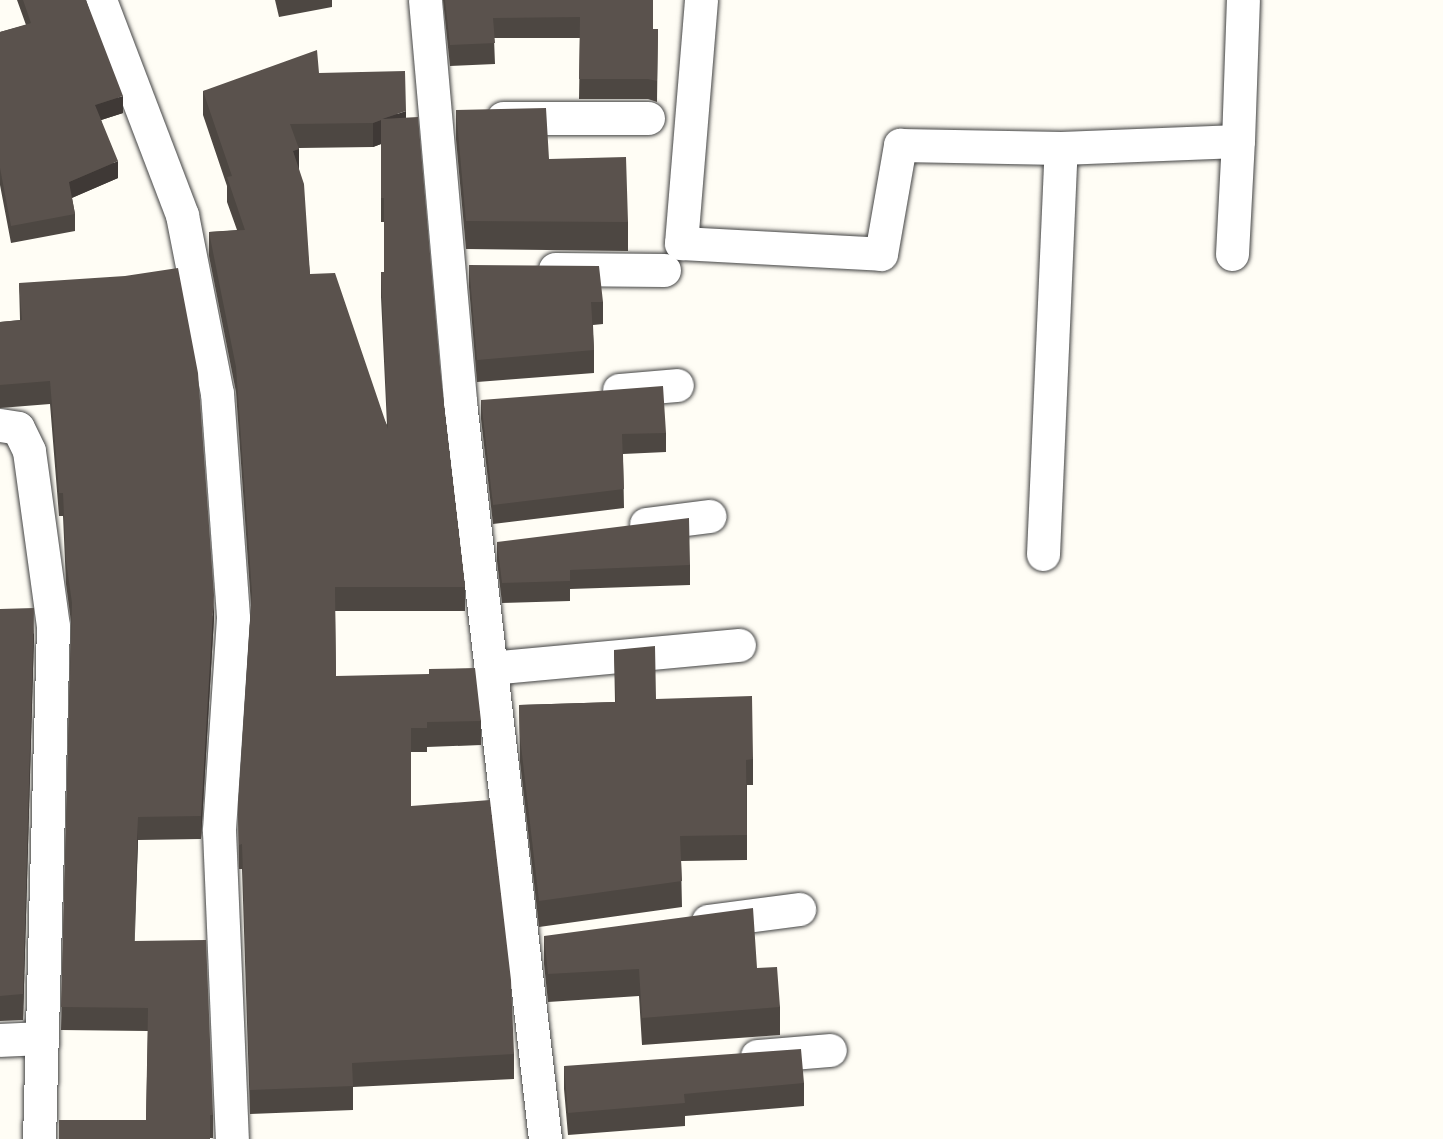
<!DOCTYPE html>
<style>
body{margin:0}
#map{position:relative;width:1443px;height:1139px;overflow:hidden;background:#fffdf5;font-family:Merriweather,serif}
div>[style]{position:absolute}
.roads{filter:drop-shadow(0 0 2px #444) drop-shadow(0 0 2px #444)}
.minor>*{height:33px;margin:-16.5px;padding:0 16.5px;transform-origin:16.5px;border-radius:16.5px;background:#fff}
.wall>*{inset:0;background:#4d4742}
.shaded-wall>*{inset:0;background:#3f3936}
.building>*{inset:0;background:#5a524d}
span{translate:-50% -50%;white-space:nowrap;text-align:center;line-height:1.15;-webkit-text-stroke:6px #fff;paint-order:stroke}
</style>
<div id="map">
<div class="roads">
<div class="minor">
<div style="left:100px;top:0;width:230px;rotate:69.1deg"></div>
<div style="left:182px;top:215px;width:181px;rotate:78.9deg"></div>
<div style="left:217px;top:393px;width:226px;rotate:85.9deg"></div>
<div style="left:233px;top:618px;width:213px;rotate:93.8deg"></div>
<div style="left:219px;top:831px;width:308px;rotate:87.6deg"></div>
<div style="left:425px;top:0;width:404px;rotate:85deg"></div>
<div style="left:460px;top:402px;width:742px;rotate:83.42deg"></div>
<div style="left:701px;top:0;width:244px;rotate:94.7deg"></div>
<div style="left:681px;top:243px;width:200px;rotate:3.1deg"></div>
<div style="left:881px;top:254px;width:111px;rotate:-80.1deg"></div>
<div style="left:900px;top:145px;width:161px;rotate:1.1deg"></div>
<div style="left:1061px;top:148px;width:177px;rotate:-2.3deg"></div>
<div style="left:1238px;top:141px;width:141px;rotate:-88deg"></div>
<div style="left:503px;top:118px;width:145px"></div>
<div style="left:1232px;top:254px;width:113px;rotate:-87deg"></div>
<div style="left:555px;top:269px;width:109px;rotate:0.5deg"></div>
<div style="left:619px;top:390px;width:58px;rotate:-4.9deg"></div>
<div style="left:0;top:425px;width:18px;rotate:9deg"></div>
<div style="left:18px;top:428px;width:25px;rotate:64deg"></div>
<div style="left:29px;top:451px;width:177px;rotate:82.2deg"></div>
<div style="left:53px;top:626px;width:513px;rotate:91.56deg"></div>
<div style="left:646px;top:524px;width:64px;rotate:-7.2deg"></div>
<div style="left:1043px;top:554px;width:406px;rotate:-87.5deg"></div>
<div style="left:490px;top:668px;width:250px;rotate:-5.3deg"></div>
<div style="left:708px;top:921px;width:92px;rotate:-7.5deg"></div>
<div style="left:0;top:1040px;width:42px;rotate:-2.7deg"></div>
<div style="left:757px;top:1056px;width:73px;rotate:-4.7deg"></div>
</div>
</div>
<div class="wall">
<div style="clip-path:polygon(17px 0,86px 0,123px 113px,101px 120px,118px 178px,72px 198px,75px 214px,75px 231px,11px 243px,0 185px,0 32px,26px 25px)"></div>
<div style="clip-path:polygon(275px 0,332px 0,332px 7px,279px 17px)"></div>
<div style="clip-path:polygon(443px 0,653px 0,653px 29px,658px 29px,657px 102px,648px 99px,579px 99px,580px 38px,494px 38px,495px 64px,450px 66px)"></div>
<div style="clip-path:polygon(evenodd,319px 73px,406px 118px,441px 379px,465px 587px,465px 611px,335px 611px,336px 676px,481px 721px,481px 745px,427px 747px,427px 752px,411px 752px,411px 806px,514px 1054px,514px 1079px,353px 1087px,353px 1110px,250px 1114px,242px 869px,239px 869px,238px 807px,251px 605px,236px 392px,209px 256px,209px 232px,237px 230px,227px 202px,227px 186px,203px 115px,203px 91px,319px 73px,381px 144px,381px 222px,384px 222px,384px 272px,381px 272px,381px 297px,387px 425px,310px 274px,299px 170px,299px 148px,373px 147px,381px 144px)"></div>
<div style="clip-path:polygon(456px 110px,549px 159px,628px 222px,628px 251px,466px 249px,456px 139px)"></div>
<div style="clip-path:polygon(469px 265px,603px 302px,603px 324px,593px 325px,594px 350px,594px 373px,477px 382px,469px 287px)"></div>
<div style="clip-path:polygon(19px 283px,214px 618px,201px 839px,138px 840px,134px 941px,213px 1115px,213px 1138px,210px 1138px,146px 1120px,148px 1031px,61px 1030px,71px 622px,66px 584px,63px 516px,59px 516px,50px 404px,0 408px,0 322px,20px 320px)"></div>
<div style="clip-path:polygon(481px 400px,666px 433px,666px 452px,623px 454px,624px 508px,493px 524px,481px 419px)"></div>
<div style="clip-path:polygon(497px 542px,690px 565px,690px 585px,570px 589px,570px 601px,502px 603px,497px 561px)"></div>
<div style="clip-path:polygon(0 609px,34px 634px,23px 1020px,0 1021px)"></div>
<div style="clip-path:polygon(614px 650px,656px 699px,753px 759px,753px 785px,747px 785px,747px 860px,681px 861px,682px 907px,539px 927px,520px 762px,519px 705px,615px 702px)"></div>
<div style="clip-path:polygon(544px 936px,757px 968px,780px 1007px,780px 1035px,642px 1045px,639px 996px,548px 1002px,544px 964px)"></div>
<div style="clip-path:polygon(564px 1066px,804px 1083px,804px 1106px,685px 1116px,685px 1126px,568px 1135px,564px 1089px)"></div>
</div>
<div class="shaded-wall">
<div style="clip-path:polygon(123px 96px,123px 113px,95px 122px,95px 105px)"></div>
<div style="clip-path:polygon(406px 111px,406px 135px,382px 119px)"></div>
<div style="clip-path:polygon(381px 120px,381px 144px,373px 147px,373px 123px)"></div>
<div style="clip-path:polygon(299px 149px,299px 173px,293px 151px)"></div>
<div style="clip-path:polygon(118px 161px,118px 178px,69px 199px,69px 182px)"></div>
<div style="clip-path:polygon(214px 595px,214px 618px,201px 839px,201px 816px)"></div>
<div style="clip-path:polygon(34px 608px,34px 634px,23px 1020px,23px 994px)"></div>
<div style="clip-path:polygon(138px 817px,138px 840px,134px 964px,134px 941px)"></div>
</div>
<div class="building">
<div style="clip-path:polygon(23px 0,86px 0,123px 96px,95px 105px,118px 161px,69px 182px,75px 214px,11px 226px,0 168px,0 32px,31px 23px)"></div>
<div style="clip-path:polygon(445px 0,653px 0,653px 29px,658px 29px,657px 81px,648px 79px,579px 79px,580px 17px,493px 18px,495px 43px,450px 45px)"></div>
<div style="clip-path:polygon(evenodd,317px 50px,319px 73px,405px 71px,406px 111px,382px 119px,418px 117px,441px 379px,465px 587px,335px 587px,336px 676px,429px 674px,429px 669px,475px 668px,481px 721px,427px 722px,427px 728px,411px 728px,411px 806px,490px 800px,511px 980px,514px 1054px,352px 1063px,353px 1086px,250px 1090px,242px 844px,239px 845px,238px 807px,252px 593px,236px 367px,209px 232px,245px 230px,227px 177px,232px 176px,203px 91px,317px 50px,381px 120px,381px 198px,384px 198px,384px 272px,381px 272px,388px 429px,335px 273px,310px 274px,304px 184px,293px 151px,299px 149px,290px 124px,373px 123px,381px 120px)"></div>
<div style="clip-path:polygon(546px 108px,549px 159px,626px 157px,628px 222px,466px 221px,456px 110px)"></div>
<div style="clip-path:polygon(469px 265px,599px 266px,603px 302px,591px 302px,594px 350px,477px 360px)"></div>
<div style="clip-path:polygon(178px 268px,198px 373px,214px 595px,201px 816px,138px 817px,134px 941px,206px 940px,213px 1115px,210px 1115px,210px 1139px,59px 1139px,59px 1120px,146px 1120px,148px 1008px,61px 1007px,72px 603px,66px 561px,63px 493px,59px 493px,50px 381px,0 385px,0 322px,22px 320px,19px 283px,125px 276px)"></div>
<div style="clip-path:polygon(663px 386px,666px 433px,622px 434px,624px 489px,493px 505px,481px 400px)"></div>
<div style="clip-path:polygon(689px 518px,690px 565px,570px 570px,570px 581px,502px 583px,497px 542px)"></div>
<div style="clip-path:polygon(34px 608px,23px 994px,0 996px,0 609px)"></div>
<div style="clip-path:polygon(655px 646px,656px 699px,752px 696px,753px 759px,746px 760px,747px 835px,680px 836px,682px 881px,539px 901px,520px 737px,519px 705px,616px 702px,614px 650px)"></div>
<div style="clip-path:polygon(753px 908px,757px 968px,777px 967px,780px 1007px,642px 1018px,639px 969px,548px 974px,544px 936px)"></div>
<div style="clip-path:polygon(801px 1049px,804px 1083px,684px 1094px,685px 1103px,568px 1113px,564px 1066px)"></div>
</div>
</div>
